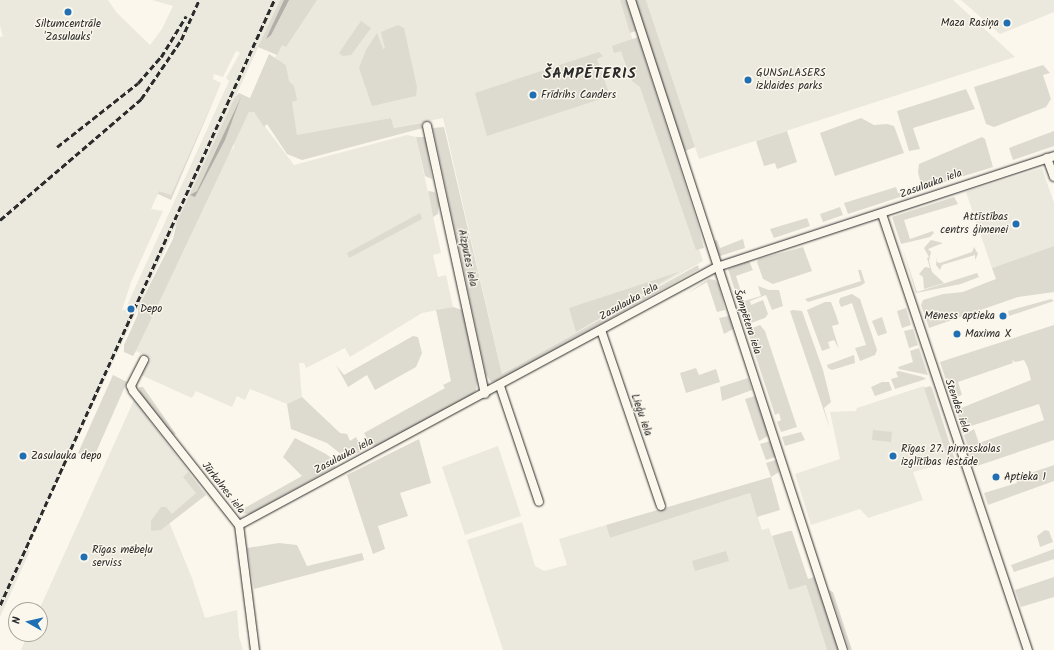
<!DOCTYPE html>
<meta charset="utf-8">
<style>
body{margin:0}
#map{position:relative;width:1054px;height:650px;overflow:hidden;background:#fbf7ec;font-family:Kalam,sans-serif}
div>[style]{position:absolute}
.built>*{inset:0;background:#ebe8de}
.green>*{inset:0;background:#dddad0}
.water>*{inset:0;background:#b1afa7}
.roads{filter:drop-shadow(0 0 1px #2b2b2b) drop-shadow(0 0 1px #2b2b2b)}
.minor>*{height:8px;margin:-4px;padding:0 4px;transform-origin:4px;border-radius:4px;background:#fbf7ec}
.rail>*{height:2.5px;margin-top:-1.25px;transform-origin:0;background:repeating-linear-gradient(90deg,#2b2b2b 0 6px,transparent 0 9px)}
.dots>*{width:11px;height:11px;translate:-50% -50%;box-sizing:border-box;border:2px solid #fbf7ec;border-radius:50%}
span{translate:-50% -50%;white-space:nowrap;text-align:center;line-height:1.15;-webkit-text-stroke:3px #fbf7ec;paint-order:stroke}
.poi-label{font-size:11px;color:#2b2b2b}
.right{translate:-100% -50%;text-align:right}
.left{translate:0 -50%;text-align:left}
.street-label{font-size:11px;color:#2b2b2b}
.district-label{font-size:15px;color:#2b2b2b;font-weight:700;letter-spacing:1px}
.north{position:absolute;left:8px;top:602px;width:40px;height:40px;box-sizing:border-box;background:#fbf7ec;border:1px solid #a8a59f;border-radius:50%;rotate:278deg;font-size:11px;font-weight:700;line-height:16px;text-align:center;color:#2b2b2b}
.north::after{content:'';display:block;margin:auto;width:14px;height:18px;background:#1f6fb2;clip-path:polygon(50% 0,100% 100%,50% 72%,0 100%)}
</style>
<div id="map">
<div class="built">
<div style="clip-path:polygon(evenodd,0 0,108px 0,117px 13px,150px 45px,162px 29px,173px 6px,152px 0,280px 0,27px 549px,30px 551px,0 617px,0 37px,3px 36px,0 26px,0 0,236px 51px,240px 53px,226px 78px,229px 81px,125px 310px,122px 310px,131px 282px,163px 211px,151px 209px,159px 191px,171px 196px,221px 83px,213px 79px,214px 74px,223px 77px,236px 51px)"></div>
<div style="clip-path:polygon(302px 0,620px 0,703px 261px,502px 374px,443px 118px,394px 128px,391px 118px,297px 136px,286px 65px,275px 58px)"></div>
<div style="clip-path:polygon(646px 0,953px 0,1015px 57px,699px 159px)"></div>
<div style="clip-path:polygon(961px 0,1054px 0,1054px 12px,1000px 34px)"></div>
<div style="clip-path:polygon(249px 112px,254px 112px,294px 165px,407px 135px,416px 137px,441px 253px,433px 255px,438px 277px,446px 275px,453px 307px,422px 313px,350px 357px,345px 348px,306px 368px,304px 363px,299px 363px,302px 397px,287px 404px,250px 389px,245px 400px,237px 396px,232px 407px,196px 391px,192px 398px,141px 375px,149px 358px,136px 351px,224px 160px,234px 147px,234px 142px)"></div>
<div style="clip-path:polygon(1042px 168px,1054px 203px,1054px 246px,992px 268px,966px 192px)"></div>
<div style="clip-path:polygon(924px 386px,949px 462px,913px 472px,923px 500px,868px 518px,860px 509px,811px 525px,795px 474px,840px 459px,830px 412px,856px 411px,857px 408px)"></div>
<div style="clip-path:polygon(134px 400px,206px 495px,169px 522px,192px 578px,205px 618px,237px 610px,239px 637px,243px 650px,21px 650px,28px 634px,40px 634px,39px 610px)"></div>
<div style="clip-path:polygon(498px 446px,521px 516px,465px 535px,442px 467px)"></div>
<div style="clip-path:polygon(750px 493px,762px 530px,769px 528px,789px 590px,806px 585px,827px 650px,503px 650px,467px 540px,522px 522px,535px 566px,544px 571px,567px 565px,559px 539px,606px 525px,610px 538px)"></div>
</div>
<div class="green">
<div style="clip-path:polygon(280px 0,317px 0,286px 47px,282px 45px,277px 55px,258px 47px)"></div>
<div style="clip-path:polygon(620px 0,626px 0,636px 31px,630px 33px)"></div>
<div style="clip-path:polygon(635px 0,646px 0,695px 147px,685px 151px)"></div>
<div style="clip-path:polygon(361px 21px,371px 28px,351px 55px,343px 56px,339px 53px)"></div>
<div style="clip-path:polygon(398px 25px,404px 28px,417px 87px,416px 96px,372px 106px,359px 68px,366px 50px,377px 33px,383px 49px,385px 48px,381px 32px)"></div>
<div style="clip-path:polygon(638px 37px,698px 225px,704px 248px,696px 250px,640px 87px,631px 80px,621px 51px,614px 53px,612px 46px)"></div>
<div style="clip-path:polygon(599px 52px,603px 56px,597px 59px,610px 96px,487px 136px,475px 93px)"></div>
<div style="clip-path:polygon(269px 54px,286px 65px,289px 81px,294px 86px,297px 100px,292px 102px,297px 135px,391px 118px,394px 128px,421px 123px,423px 128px,302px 160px,287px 154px,267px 124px,264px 127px,254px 112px,249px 112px,136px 351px,133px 356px,124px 352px,124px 345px,138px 314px,138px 308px,173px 239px,177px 222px,235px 97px,239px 93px,250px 98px)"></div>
<div style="clip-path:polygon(1043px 65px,1050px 73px,1043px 75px,1051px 99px,1046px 107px,994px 127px,986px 124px,974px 87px)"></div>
<div style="clip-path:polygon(221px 83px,171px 200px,158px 194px,155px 200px,159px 191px,171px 195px)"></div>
<div style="clip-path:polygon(966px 89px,975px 109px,913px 128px,920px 149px,909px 151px,897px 111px)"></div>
<div style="clip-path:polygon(861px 118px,874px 125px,887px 124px,894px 126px,904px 153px,835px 176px,820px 133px)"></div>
<div style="clip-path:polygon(444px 127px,502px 374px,698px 265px,699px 269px,499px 381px,491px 382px,486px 374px,433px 128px)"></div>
<div style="clip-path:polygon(787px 131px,797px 162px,777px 169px,775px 163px,764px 166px,756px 141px)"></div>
<div style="clip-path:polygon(1054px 131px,1054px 146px,1013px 160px,1009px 148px)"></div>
<div style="clip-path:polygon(416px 137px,425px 137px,432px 179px,425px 176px)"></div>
<div style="clip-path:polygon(982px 137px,985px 139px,993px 167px,922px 189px,918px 172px,919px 164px)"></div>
<div style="clip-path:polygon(896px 187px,898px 193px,902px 193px,903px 196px,848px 214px,844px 203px)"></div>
<div style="clip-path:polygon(428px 191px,435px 192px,439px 204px,438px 214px,433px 217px)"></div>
<div style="clip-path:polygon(954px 197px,958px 204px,904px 220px,910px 239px,933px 231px,934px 233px,930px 237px,901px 244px,892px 217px)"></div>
<div style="clip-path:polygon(840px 207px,843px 215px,823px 222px,820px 214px)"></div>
<div style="clip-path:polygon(420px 213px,422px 219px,349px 258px,347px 253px)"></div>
<div style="clip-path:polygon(807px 218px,810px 226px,774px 238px,770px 229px)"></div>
<div style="clip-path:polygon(743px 239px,745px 248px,720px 256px,717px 254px,714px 241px,717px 240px,720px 248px)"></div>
<div style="clip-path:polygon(931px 240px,943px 243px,928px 249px,931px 252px,929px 261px,932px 272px,944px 283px,924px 289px,923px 277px,919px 274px,925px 267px,930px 268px,927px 258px,929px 257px,924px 248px)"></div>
<div style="clip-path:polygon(1054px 246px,1054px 292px,1018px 297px,929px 328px,921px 305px,923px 300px,943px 294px,963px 292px,988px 282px,996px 279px,992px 268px)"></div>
<div style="clip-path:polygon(803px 247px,812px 271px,773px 284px,763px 279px,757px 262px,759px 259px)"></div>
<div style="clip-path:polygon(902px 247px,917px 292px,977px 273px,979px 277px,961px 284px,916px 293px)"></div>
<div style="clip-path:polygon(974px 247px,978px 254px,975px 260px,975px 255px,942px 265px,940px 270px,936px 265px,937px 257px,937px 262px,940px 263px,972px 252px)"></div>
<div style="clip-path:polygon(749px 261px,753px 270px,736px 276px,744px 301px,761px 296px,758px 286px,769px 290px,779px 290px,783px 306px,772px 310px,766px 295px,750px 301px,751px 305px,763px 300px,768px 314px,765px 318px,746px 325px,728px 269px)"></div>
<div style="clip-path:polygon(858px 270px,861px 270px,865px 283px,860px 286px,808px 302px,805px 299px,861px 281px)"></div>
<div style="clip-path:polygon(679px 272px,576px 332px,569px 308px)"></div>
<div style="clip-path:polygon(709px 279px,715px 280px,719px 285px,725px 310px,717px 312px,707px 282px,686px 294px)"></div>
<div style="clip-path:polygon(852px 294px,860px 299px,877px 350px,875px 355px,860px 361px,855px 348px,866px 345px,852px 303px,841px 307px,839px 302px,840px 298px)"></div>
<div style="clip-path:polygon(1051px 299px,1054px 301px,1009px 316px,1008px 311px)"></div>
<div style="clip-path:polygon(825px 302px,831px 302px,836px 315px,839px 324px,832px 326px,839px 349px,834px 340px,828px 342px,830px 348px,822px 351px,807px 310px)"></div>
<div style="clip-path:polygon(453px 307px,462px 310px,477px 381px,476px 391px,472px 395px,375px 447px,370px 444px,364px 433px,445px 388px,443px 385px,451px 381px,436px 310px)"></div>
<div style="clip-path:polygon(906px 308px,911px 325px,902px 328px,897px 311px)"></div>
<div style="clip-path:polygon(793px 310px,802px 311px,823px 370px,831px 402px,824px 408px,830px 429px,790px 311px)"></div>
<div style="clip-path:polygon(729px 316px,733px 329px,724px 334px,719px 318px)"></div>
<div style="clip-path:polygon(882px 317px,887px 333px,878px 336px,872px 321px)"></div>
<div style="clip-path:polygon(760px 325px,765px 331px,797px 427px,781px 432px,777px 422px,781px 420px,779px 413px,775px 415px,747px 330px)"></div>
<div style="clip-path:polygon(1054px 325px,1054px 440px,974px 467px,964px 435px,974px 429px,979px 443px,1044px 420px,1039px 404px,962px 429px,956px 410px,1031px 380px,1028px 368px,1024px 360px,1015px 362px,1012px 360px,1013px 363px,958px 382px,962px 395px,952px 398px,940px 362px)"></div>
<div style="clip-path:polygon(913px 329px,918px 345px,909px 348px,904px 331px)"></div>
<div style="clip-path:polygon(413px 336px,418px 337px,422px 353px,416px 367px,375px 390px,367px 375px,348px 387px,336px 365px,344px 375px)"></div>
<div style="clip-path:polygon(919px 348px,928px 375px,899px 369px,898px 367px,913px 362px,910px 351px)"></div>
<div style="clip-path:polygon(854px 355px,855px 363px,832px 370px,828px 368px,827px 365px)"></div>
<div style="clip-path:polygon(696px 368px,699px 375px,716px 369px,720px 382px,686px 393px,680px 373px)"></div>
<div style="clip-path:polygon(899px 371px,923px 377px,926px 379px,895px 389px,891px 379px,898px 377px,896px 372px)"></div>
<div style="clip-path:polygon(113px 375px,127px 382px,93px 459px,78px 453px)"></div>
<div style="clip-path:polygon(748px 378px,752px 390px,722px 401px,720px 387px)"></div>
<div style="clip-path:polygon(882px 382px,889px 382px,892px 390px,875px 396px,871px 387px)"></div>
<div style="clip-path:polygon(930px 386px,932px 388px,955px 460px,949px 462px,924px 388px)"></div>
<div style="clip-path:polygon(139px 387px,143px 387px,176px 434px,171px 435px,140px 393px)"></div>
<div style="clip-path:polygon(755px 396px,768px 436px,759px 441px,745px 399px)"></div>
<div style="clip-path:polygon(302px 397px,340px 433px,347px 434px,350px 441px,356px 437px,363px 450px,347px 459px,327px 443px,291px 429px,287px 404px)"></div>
<div style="clip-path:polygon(873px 430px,892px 432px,891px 442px,872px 440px)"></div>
<div style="clip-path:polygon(801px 432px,805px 440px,785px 446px,782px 437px)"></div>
<div style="clip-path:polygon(295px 438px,326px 454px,334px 460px,335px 467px,250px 514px,240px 513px,209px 475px,241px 510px,302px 476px,283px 457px)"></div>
<div style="clip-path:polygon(419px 439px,431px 483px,400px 493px,408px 516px,378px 526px,385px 549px,373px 554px,347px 475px)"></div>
<div style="clip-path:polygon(770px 441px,775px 457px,766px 460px,760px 444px)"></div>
<div style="clip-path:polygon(776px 460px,779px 472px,771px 477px,780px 510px,757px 517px,750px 493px,610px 538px,606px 525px,771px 477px,766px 463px)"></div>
<div style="clip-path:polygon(1054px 465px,1054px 481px,988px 505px,984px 493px,1017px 483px,1016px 478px)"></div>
<div style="clip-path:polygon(188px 472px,206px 495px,161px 530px,151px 531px,151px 521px,161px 507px,166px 507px,172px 514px,196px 493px,183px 477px)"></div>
<div style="clip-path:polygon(1045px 530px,1049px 531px,1053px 542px,1040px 547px,1037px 536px)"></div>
<div style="clip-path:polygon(789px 531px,792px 531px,808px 579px,814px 577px,838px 650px,827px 650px,806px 585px,789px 590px,772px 536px)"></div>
<div style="clip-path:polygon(279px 543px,297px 545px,307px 566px,362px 553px,364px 560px,254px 589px,247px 548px)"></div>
<div style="clip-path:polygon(1054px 549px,1054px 559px,1014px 572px,1011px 565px)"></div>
<div style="clip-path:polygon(726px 551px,729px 561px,695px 571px,692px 561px)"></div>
<div style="clip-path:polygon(1054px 577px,1054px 597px,1021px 607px,1015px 590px)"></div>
<div style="clip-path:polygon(829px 590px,833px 592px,852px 650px,849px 650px)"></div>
</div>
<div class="water">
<div style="clip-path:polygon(284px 0,289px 0,271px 35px,266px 39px)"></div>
<div style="clip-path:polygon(241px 97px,225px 140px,195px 197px,190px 195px,197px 191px)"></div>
</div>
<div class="roads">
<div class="minor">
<div style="left:631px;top:0;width:684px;rotate:71.94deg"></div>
<div style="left:427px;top:126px;width:274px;rotate:77.8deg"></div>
<div style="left:1047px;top:158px;width:20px;rotate:70deg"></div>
<div style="left:882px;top:214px;width:460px;rotate:71.5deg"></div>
<div style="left:601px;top:330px;width:186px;rotate:71.2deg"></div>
<div style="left:144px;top:360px;width:29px;rotate:117deg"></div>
<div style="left:131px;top:386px;width:5px;rotate:68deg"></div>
<div style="left:133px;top:391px;width:171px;rotate:51.7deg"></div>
<div style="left:239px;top:525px;width:126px;rotate:82.7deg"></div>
<div style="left:500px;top:386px;width:122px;rotate:71.4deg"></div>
<div style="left:239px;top:525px;width:543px;rotate:-28.36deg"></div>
<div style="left:717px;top:267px;width:355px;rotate:-18.2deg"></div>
</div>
</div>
<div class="rail">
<div style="left:57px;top:147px;width:103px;rotate:-38.3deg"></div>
<div style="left:138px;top:83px;width:35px;rotate:-49deg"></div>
<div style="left:161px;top:57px;width:48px;rotate:-58.6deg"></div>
<div style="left:0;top:220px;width:186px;rotate:-40.6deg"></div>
<div style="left:141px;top:99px;width:71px;rotate:-55.9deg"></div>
<div style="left:181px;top:40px;width:44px;rotate:-65.8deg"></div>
<div style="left:0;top:605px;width:664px;rotate:-65.63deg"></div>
</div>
<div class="dots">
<div style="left:68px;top:12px;background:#1f6fb2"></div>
<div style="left:1007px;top:23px;background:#1f6fb2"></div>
<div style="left:748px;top:80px;background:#1f6fb2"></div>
<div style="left:533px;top:95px;background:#1f6fb2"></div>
<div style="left:1016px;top:224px;background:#1f6fb2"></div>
<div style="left:131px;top:309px;background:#1f6fb2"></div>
<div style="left:1003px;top:316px;background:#1f6fb2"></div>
<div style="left:957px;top:334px;background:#1f6fb2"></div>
<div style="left:23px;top:456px;background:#1f6fb2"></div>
<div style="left:893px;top:456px;background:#1f6fb2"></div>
<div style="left:996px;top:477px;background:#1f6fb2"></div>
<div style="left:84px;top:557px;background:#1f6fb2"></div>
</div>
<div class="poi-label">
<span class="right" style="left:999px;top:23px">Maza Rasiņa</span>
<span style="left:68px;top:31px">Siltumcentrāle<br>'Zasulauks'</span>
<span class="left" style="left:756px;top:80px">GUNSnLASERS<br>izklaides parks</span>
<span class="left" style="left:541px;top:95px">Frīdrihs Canders</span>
<span class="right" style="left:1008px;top:224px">Attīstības<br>centrs ģimenei</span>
<span class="left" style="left:140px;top:309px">Depo</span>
<span class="right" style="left:995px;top:316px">Mēness aptieka</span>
<span class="left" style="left:965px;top:334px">Maxima X</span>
<span class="left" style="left:901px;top:456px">Rīgas 27. pirmsskolas<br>izglītības iestāde</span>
<span class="left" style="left:31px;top:456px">Zasulauka depo</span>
<span class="left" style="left:1004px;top:477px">Aptieka 1</span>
<span class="left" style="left:92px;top:557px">Rīgas mēbeļu<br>serviss</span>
</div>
<div class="street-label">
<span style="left:931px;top:184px;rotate:-20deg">Zasulauka iela</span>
<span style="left:467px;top:258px;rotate:78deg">Aizputes iela</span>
<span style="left:629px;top:302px;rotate:-29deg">Zasulauka iela</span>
<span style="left:747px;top:322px;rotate:72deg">Šampētera iela</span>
<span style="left:957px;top:406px;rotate:71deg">Stendes iela</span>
<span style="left:641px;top:415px;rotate:71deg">Lieģu iela</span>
<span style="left:344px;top:456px;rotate:-28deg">Zasulauka iela</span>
<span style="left:223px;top:488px;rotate:52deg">Jūrkalnes iela</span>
</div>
<div class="district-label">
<span style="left:590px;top:75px">ŠAMPĒTERIS</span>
</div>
<div class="north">N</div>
</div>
